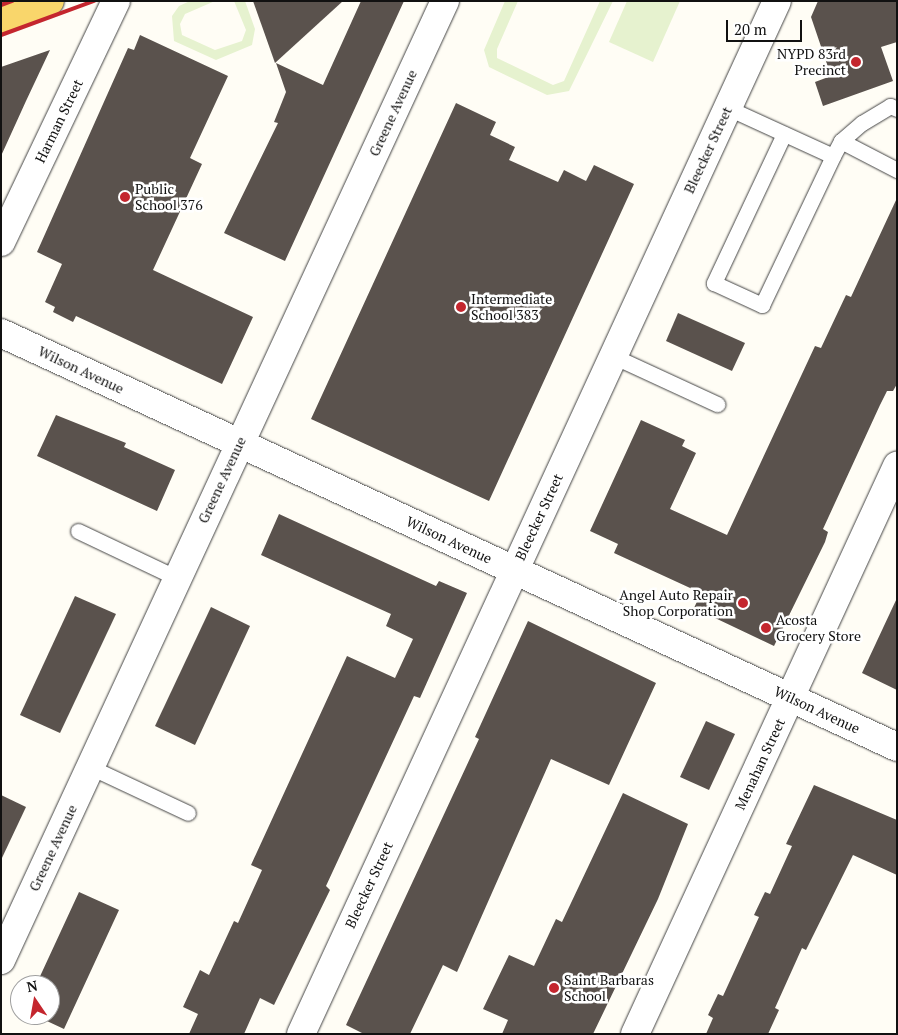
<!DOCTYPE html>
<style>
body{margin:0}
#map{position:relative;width:898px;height:1035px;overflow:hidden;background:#fffdf5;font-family:"PT Serif",serif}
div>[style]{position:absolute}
.pitch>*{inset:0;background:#e6f2cf}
.building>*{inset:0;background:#5a524d}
.roads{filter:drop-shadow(0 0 1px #444) drop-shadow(0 0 1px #444)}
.lane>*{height:15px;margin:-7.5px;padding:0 7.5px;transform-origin:7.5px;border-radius:7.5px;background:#fff}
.street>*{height:28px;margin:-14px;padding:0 14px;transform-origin:14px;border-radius:14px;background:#fff}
.primary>*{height:28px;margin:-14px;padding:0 14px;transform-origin:14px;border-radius:14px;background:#f9d66b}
.rail>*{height:4px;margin:-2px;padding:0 2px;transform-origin:2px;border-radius:2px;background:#c4262e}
.dots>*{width:14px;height:14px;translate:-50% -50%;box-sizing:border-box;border:2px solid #fff;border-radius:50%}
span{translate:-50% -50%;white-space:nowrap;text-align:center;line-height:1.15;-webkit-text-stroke:5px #fff;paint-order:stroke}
.poi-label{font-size:14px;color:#111}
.right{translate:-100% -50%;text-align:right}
.left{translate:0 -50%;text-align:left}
.street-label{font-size:14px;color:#111}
.frame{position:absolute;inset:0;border:2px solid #111;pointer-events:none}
.north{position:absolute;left:10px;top:975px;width:50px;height:50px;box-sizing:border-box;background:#fff;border:1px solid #a0a0a0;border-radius:50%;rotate:348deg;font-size:14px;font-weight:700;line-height:20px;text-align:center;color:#111}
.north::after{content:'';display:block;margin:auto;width:18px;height:22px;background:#c4262e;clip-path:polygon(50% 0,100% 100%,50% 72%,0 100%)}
.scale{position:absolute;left:726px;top:20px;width:76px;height:22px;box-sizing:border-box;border:2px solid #111;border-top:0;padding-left:6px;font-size:15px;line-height:18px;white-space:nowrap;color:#111;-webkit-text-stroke:4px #fff;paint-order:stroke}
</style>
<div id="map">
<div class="pitch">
<div style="clip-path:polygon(190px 1px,215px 1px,185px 14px,180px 24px,182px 35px,215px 50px,242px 41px,246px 30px,234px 1px,245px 1px,255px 29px,252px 45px,216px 60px,174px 41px,172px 16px,179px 6px)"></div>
<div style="clip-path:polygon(505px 1px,518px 1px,497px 49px,497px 58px,553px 85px,564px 81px,600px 1px,613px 1px,569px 91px,547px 95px,489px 67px,484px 50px)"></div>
<div style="clip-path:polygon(627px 1px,680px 1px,653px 62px,609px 42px)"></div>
</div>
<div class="building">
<div style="clip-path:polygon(253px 1px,343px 1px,275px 63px)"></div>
<div style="clip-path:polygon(361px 1px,404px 1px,285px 261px,224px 233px,278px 123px,274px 122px,286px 92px,276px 63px,323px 85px)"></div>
<div style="clip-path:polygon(818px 1px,897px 1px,897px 42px,881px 47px,893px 81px,823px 106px,815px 82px,831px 76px,811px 17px)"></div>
<div style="clip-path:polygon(140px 35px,228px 76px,190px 158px,202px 164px,153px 270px,253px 317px,222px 384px,76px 316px,73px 322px,53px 312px,55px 307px,45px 302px,62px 264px,37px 252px,128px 48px,134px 50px)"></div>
<div style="clip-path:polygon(50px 50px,26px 101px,1px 156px,1px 67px)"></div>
<div style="clip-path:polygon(456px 103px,496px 122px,490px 135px,515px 147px,509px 160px,558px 182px,564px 170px,586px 181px,594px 165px,634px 184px,489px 501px,311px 419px)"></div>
<div style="clip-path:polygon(897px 198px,897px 384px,893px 391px,887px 391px,880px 405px,823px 529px,828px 532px,825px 542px,774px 646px,694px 608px,701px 593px,614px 553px,618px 544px,590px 531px,641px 420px,685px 440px,682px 446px,696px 453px,670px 509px,727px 535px,815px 346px,821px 348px,846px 295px,851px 297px)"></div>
<div style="clip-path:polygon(678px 313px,745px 343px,732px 371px,666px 341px)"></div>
<div style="clip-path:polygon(56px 415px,126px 443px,124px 447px,175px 470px,157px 511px,37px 456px)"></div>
<div style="clip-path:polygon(279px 514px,436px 586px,439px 581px,467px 593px,420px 698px,414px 696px,326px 886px,330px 890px,274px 1005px,260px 998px,244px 1034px,189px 1034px,198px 1014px,183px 1007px,200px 970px,209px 975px,234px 921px,238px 923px,262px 870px,251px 865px,347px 656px,395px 678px,413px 639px,386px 626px,391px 614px,261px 555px)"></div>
<div style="clip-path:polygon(75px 596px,116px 614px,60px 733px,20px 715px)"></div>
<div style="clip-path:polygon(897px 598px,897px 690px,862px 673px)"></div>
<div style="clip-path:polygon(211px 607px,250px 626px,195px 745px,155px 726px)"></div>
<div style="clip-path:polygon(528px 621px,656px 683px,609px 785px,551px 759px,457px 972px,443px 965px,410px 1034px,364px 1034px,346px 1025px,479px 739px,475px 737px)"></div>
<div style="clip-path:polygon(706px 721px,735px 734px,709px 790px,680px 777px)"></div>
<div style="clip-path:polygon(814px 785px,897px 820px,897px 875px,853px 855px,806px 950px,802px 948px,775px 1008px,779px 1010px,768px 1034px,706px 1034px,713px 1018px,708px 1015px,718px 994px,723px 996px,759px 917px,754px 915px,765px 892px,770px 894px,792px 846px,786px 844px)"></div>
<div style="clip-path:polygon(623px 793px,688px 824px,658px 899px,593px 1034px,502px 1034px,508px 1020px,483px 1009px,509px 955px,534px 966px,556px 919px,562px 922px)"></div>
<div style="clip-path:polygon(1px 795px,26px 807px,1px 860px)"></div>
<div style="clip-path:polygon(79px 892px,119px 910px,64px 1029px,34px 1015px,50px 1015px,50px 985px,36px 985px)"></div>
</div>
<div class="roads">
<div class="lane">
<div style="left:728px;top:108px;width:115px;rotate:24.6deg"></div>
<div style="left:833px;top:156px;width:17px;rotate:-62deg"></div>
<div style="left:841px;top:141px;width:28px;rotate:-41deg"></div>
<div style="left:862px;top:123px;width:33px;rotate:-31deg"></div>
<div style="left:890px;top:106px;width:8px;rotate:23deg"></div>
<div style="left:784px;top:134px;width:165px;rotate:115.2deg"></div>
<div style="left:714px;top:283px;width:53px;rotate:24.6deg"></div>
<div style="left:762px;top:305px;width:165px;rotate:-64.5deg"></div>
<div style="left:841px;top:141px;width:63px;rotate:27.4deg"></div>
<div style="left:613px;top:356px;width:115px;rotate:24.8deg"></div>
<div style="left:78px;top:531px;width:110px;rotate:25.4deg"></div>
<div style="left:90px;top:767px;width:108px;rotate:25.1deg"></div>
</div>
<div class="street">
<div style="left:1px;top:242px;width:267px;rotate:-64.5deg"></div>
<div style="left:1px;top:333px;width:987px;rotate:24.8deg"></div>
<div style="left:1px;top:960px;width:1057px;rotate:-65.16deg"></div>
<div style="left:301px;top:1034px;width:1137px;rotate:-65.26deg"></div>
<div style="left:635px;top:1034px;width:626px;rotate:-65.24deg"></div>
</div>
<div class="primary">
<div style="left:1px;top:19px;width:52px;rotate:-20.2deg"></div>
</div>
</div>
<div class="rail">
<div style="left:1px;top:5px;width:12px;rotate:-20deg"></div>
<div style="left:1px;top:35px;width:99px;rotate:-20.1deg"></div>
</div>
<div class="dots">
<div style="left:856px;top:62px;background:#c4262e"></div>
<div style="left:125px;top:197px;background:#c4262e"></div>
<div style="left:461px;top:307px;background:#c4262e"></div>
<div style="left:743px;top:603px;background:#c4262e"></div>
<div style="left:766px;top:628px;background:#c4262e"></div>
<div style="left:554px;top:988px;background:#c4262e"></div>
</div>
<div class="poi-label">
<span class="right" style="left:846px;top:62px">NYPD 83rd<br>Precinct</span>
<span class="left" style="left:135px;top:197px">Public<br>School 376</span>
<span class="left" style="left:471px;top:307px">Intermediate<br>School 383</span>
<span class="right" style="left:733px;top:603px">Angel Auto Repair<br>Shop Corporation</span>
<span class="left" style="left:776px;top:628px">Acosta<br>Grocery Store</span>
<span class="left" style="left:564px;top:988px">Saint Barbaras<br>School</span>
</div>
<div class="street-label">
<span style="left:393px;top:113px;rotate:-65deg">Greene Avenue</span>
<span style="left:59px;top:121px;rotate:-64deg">Harman Street</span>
<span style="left:708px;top:150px;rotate:-65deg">Bleecker Street</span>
<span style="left:81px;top:370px;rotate:25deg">Wilson Avenue</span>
<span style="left:222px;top:480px;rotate:-65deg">Greene Avenue</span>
<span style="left:539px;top:517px;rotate:-65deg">Bleecker Street</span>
<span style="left:449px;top:540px;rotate:25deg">Wilson Avenue</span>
<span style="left:817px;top:710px;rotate:25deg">Wilson Avenue</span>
<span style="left:760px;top:764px;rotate:-65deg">Menahan Street</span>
<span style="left:53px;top:848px;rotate:-65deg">Greene Avenue</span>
<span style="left:369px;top:885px;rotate:-65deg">Bleecker Street</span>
</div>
<div class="frame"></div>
<div class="north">N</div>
<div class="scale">20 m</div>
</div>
